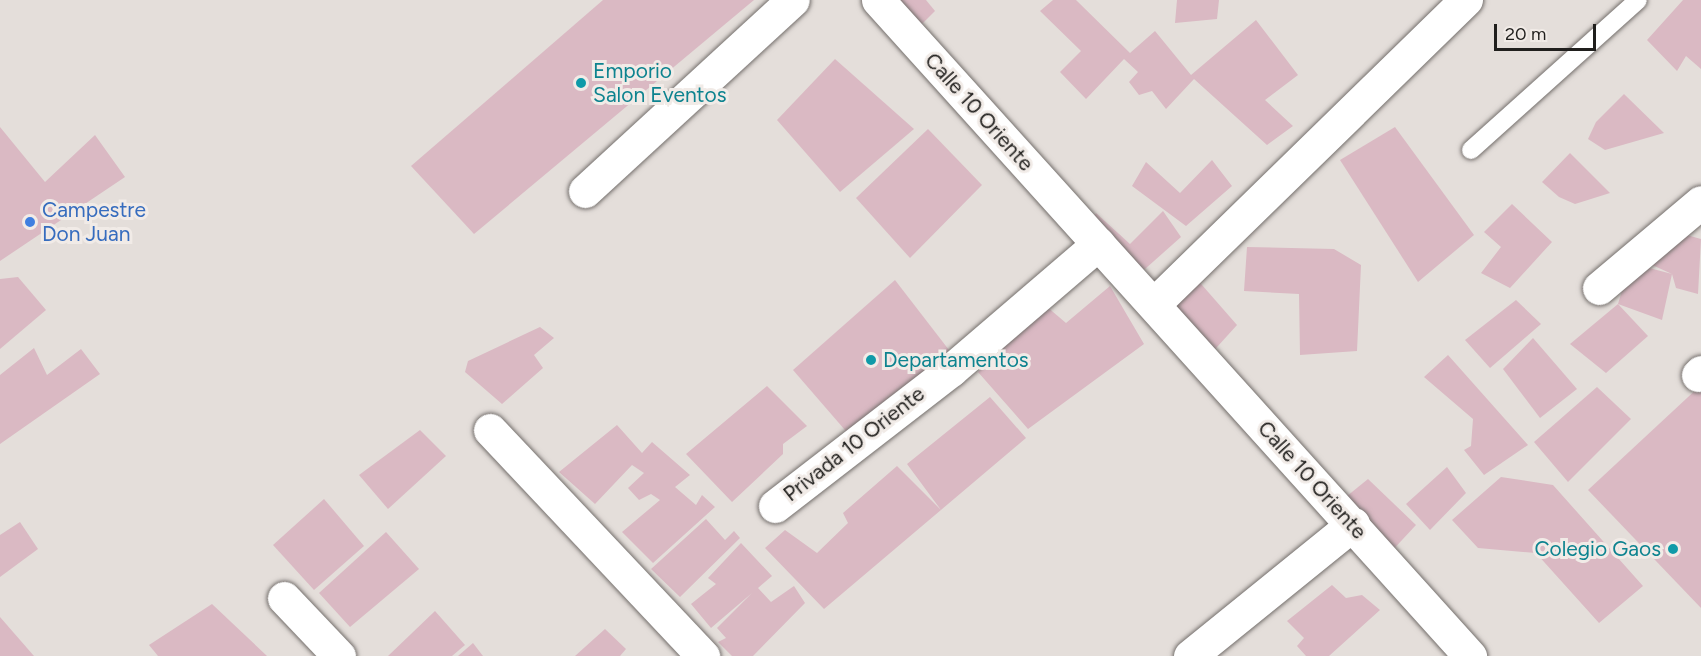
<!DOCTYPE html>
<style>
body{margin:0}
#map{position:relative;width:1701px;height:656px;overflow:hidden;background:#e4deda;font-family:Figtree,sans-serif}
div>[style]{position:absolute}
.building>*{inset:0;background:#dab9c3}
.roads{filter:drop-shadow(0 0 2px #746f6c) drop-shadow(0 0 2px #746f6c)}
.service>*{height:18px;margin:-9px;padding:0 9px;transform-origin:9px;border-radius:9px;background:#fff}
.minor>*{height:33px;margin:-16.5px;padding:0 16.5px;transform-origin:16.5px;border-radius:16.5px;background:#fff}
.dots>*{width:16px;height:16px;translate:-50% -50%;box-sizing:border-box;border:3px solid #f1ebe7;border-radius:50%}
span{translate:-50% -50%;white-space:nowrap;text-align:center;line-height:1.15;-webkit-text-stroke:6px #f1ebe7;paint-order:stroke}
.culture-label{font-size:21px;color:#0d838f}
.left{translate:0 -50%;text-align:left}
.right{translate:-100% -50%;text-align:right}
.street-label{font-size:21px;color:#201f1d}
.shop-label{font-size:21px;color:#366cbe}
.scale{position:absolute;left:1494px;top:24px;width:102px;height:27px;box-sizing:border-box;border:3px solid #201f1d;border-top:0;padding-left:8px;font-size:18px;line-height:21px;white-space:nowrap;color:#201f1d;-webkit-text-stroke:4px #f1ebe7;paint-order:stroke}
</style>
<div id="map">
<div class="building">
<div style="clip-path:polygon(603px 0,754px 0,474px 234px,411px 166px)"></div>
<div style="clip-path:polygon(878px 0,926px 0,935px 11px,910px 36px)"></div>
<div style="clip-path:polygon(1053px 0,1076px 0,1130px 53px,1155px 31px,1191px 75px,1256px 20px,1298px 75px,1265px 100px,1293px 126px,1267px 145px,1194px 79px,1166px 109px,1152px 91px,1139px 95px,1129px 82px,1138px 72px,1124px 59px,1086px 99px,1060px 72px,1081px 51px,1040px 11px)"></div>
<div style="clip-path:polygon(1177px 0,1219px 0,1217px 19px,1175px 23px)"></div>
<div style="clip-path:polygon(1683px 0,1701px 0,1701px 69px,1686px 56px,1677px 71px,1647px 40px)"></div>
<div style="clip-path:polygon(835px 59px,914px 129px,840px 192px,777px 120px)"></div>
<div style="clip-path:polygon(1624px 94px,1664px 133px,1605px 150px,1588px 139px,1596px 122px)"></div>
<div style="clip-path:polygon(0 127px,45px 182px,95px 135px,125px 177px,0 261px)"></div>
<div style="clip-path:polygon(1395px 127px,1474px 235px,1418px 282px,1340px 160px)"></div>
<div style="clip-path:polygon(928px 129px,982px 185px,910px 258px,856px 198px)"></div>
<div style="clip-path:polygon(1570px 153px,1610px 193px,1575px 204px,1559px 197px,1542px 182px)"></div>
<div style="clip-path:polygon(1212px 160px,1232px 186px,1186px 226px,1132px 186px,1146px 162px,1180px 193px)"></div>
<div style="clip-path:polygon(1512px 204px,1552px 242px,1510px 288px,1481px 273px,1501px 247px,1484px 232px)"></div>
<div style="clip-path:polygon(1163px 211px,1181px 237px,1136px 277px,1082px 236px,1096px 213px,1130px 244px)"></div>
<div style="clip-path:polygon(1658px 227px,1701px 239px,1698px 294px,1676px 288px,1672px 274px,1662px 320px,1618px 304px,1624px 284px,1619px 260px,1672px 274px,1650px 264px)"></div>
<div style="clip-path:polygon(1247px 247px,1334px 249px,1361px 265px,1357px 351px,1300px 355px,1299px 294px,1244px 291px)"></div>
<div style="clip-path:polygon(18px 277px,46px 310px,0 349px,0 279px)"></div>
<div style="clip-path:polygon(1195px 277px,1237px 325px,1208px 357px,1162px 313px)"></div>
<div style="clip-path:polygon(895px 280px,949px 350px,851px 437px,793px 370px)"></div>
<div style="clip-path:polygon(1110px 286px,1144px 344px,1028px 429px,978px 372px,1046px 306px,1066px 323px)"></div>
<div style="clip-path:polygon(1516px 300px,1541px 324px,1490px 368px,1465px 340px)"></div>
<div style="clip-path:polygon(1618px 304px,1648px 336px,1606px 373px,1570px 344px)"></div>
<div style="clip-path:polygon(540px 327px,554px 338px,534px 355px,543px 368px,502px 404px,465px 372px,468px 361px)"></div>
<div style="clip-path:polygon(1533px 338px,1577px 389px,1540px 418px,1503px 369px)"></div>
<div style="clip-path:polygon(34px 348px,47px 375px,81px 349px,100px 374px,0 444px,0 375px)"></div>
<div style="clip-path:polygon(1448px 355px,1528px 445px,1484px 475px,1464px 450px,1471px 446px,1473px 419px,1424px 377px)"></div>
<div style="clip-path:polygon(1701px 385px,1701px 608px,1588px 490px)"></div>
<div style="clip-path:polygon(767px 386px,807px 426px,783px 444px,783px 454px,732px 502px,686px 454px)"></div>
<div style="clip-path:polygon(1597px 387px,1631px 419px,1568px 482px,1534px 442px)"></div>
<div style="clip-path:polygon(990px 397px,1026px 438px,824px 609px,765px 548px,785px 530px,817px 553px,848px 523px,843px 513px,897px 466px,941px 510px,907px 464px)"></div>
<div style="clip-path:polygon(617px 425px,642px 453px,652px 442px,690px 475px,675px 487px,696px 505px,702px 495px,715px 507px,653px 563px,622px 532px,660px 500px,651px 494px,639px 500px,628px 488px,644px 473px,632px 465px,595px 504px,559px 472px)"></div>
<div style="clip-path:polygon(420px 430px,446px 456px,388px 509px,359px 475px)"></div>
<div style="clip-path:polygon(1447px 467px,1466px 493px,1430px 530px,1406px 504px)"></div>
<div style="clip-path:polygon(1501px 477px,1553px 485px,1643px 586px,1599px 623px,1536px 553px,1478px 548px,1452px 520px)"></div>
<div style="clip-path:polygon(1368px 479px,1416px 525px,1389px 554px,1336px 505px)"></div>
<div style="clip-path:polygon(324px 499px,364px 546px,314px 590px,273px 545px)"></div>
<div style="clip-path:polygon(706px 519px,725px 540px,734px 531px,740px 538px,680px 597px,651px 569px)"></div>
<div style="clip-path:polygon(20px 522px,38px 549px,0 577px,0 535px)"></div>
<div style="clip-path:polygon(386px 532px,419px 569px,350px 627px,319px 593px)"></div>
<div style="clip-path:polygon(741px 543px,772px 576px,758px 588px,771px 602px,794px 586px,805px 603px,753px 656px,732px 656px,718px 642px,726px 638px,717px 628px,752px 593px,711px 628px,691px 604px,716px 584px,708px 578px)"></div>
<div style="clip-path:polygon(1332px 585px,1346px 598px,1362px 595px,1380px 610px,1329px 656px,1306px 656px,1297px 646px,1304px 638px,1287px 621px)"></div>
<div style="clip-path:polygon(212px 604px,267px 656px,158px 656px,149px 645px)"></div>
<div style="clip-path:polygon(435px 611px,465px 645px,452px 656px,388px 656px)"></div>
<div style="clip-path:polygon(0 617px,34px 656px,0 656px)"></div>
<div style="clip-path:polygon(605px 629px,626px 649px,620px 656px,575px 656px)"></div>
<div style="clip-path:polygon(473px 643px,483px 656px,458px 656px)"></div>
</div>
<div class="roads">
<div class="service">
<div style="left:1471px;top:150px;width:224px;rotate:-41.9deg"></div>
</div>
<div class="minor">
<div style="left:878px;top:0;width:884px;rotate:47.94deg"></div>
<div style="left:585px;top:191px;width:282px;rotate:-42.6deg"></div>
<div style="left:1599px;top:288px;width:133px;rotate:-40.1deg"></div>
<div style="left:1154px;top:304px;width:436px;rotate:-44.3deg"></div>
<div style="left:1698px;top:375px;width:4px;rotate:-45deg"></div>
<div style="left:490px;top:430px;width:311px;rotate:46.7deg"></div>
<div style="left:775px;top:506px;width:222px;rotate:-37.7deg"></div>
<div style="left:951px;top:370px;width:194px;rotate:-40.6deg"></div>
<div style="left:284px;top:598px;width:80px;rotate:46.5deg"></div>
<div style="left:1190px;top:656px;width:210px;rotate:-39deg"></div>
</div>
</div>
<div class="dots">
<div style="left:581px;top:83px;background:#0f9aa8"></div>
<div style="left:30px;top:222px;background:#3f7fe0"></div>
<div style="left:871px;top:360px;background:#0f9aa8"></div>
<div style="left:1673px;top:549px;background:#0f9aa8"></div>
</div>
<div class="culture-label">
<span class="left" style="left:593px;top:83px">Emporio<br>Salon Eventos</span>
<span class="left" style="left:883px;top:360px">Departamentos</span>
<span class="right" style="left:1661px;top:549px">Colegio Gaos</span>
</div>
<div class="street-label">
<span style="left:979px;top:112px;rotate:48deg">Calle 10 Oriente</span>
<span style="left:854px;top:444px;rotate:-38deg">Privada 10 Oriente</span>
<span style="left:1312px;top:480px;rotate:48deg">Calle 10 Oriente</span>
</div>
<div class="shop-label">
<span class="left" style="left:42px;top:222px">Campestre<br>Don Juan</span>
</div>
<div class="scale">20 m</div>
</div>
